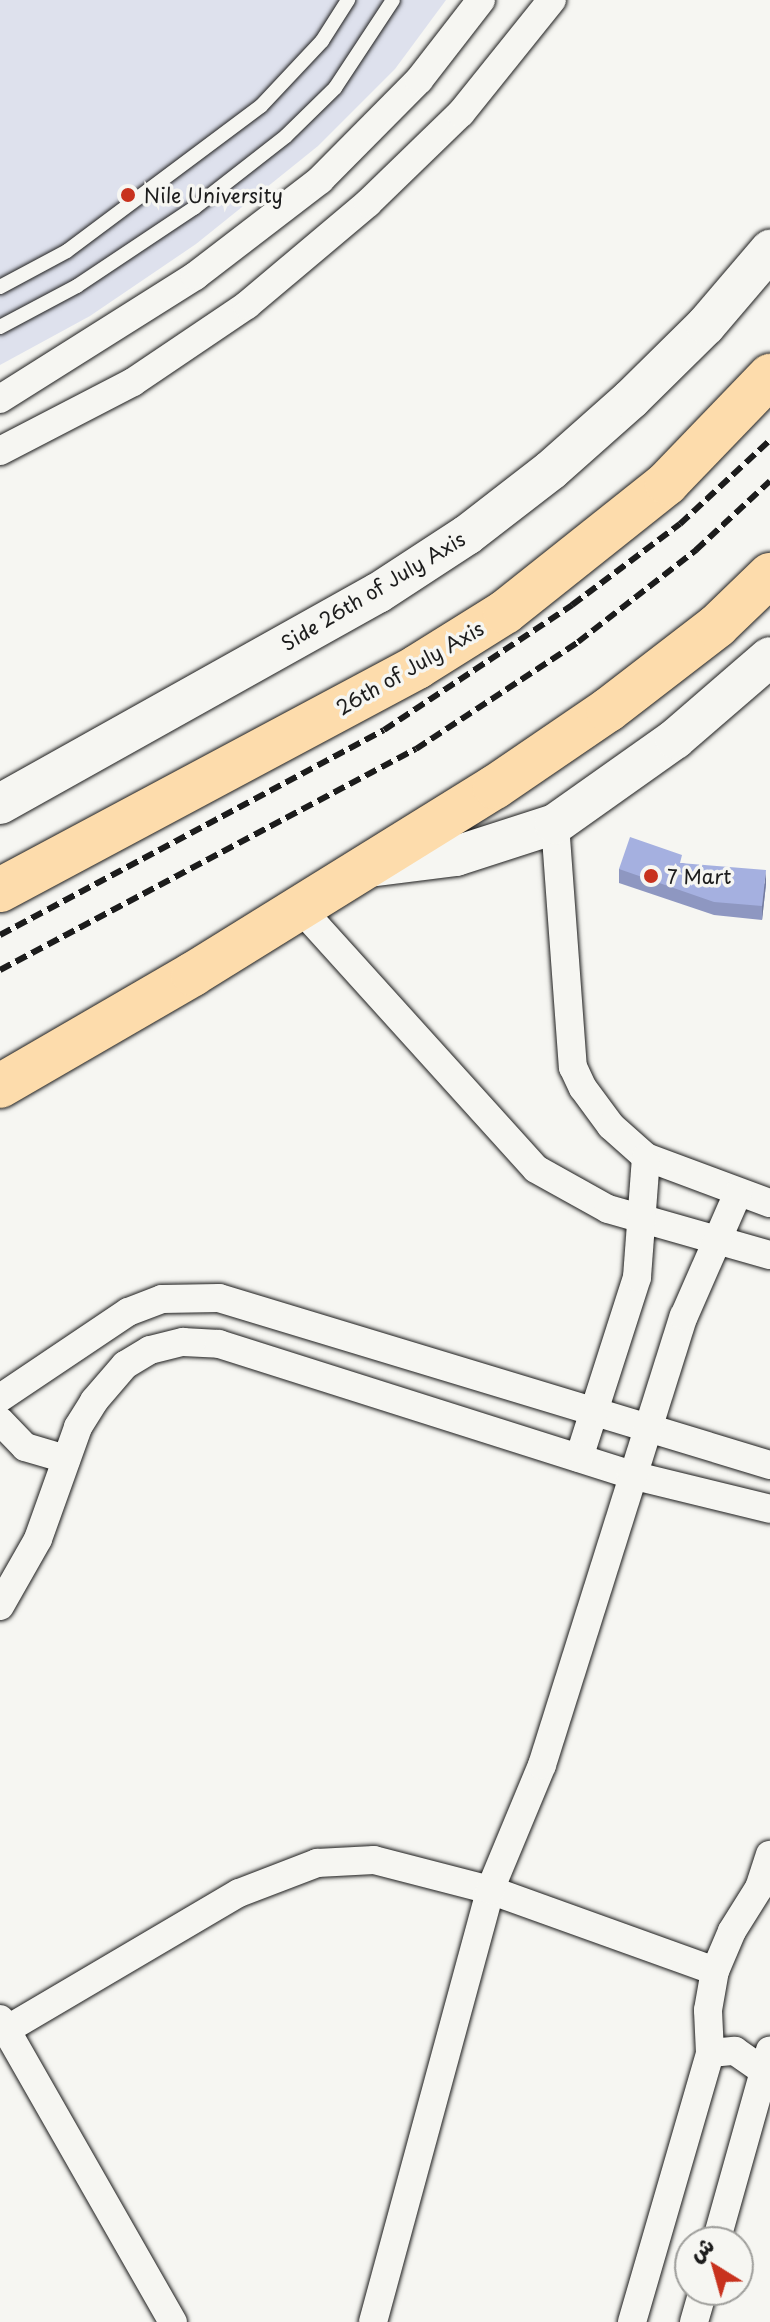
<!DOCTYPE html>
<meta charset="utf-8">
<style>
body{margin:0}
#map{position:relative;width:770px;height:2322px;overflow:hidden;background:#f6f6f2;font-family:"Playpen Sans","Playpen Sans Arabic",sans-serif}
div>[style]{position:absolute}
.built>*{inset:0;background:#dee1ed}
.roads{filter:drop-shadow(0 0 2px #1c1c1c) drop-shadow(0 0 2px #1c1c1c)}
.lane>*{height:14px;margin:-7px;padding:0 7px;transform-origin:7px;border-radius:7px;background:#f6f6f2}
.street>*{height:28px;margin:-14px;padding:0 14px;transform-origin:14px;border-radius:14px;background:#f6f6f2}
.secondary>*{height:40px;margin:-20px;padding:0 20px;transform-origin:20px;border-radius:20px;background:#f6f6f2}
.highway>*{height:44px;margin:-22px;padding:0 22px;transform-origin:22px;border-radius:22px;background:#fddcac}
.rail>*{height:6px;margin-top:-3px;transform-origin:0;background:repeating-linear-gradient(90deg,#1c1c1c 0 12px,transparent 0 18px)}
.wall>*{inset:0;background:#8e97c1}
.shaded-wall>*{inset:0;background:#747b9d}
.building>*{inset:0;background:#a5b0e0}
.dots>*{width:22px;height:22px;translate:-50% -50%;box-sizing:border-box;border:4px solid #f6f6f2;border-radius:50%}
span{translate:-50% -50%;white-space:nowrap;text-align:center;line-height:1.15;-webkit-text-stroke:7px #f6f6f2;paint-order:stroke}
.poi-label{font-size:20px;color:#1c1c1c}
.left{translate:0 -50%;text-align:left}
.street-label{font-size:20px;color:#1c1c1c}
.north{position:absolute;left:674px;top:2226px;width:80px;height:80px;box-sizing:border-box;background:#f6f6f2;border:2px solid #9f9f9c;border-radius:50%;rotate:323deg;font-size:22px;font-weight:700;line-height:32px;text-align:center;color:#1c1c1c}
.north::after{content:'';display:block;margin:auto;width:28px;height:36px;background:#c8321e;clip-path:polygon(50% 0,100% 100%,50% 72%,0 100%)}
</style>
<div id="map">
<div class="built">
<div style="clip-path:polygon(0 0,446px 0,395px 69px,318px 146px,196px 244px,90px 316px,0 365px)"></div>
</div>
<div class="roads">
<div class="lane">
<div style="left:0;top:287px;width:76px;rotate:-28.2deg"></div>
<div style="left:67px;top:251px;width:242px;rotate:-36.8deg"></div>
<div style="left:261px;top:106px;width:89px;rotate:-46.8deg"></div>
<div style="left:322px;top:41px;width:49px;rotate:-57.6deg"></div>
<div style="left:0;top:327px;width:87px;rotate:-28deg"></div>
<div style="left:77px;top:286px;width:141px;rotate:-33.7deg"></div>
<div style="left:194px;top:208px;width:117px;rotate:-38deg"></div>
<div style="left:286px;top:136px;width:69px;rotate:-44.4deg"></div>
<div style="left:335px;top:88px;width:105px;rotate:-56.6deg"></div>
</div>
<div class="street">
<div style="left:0;top:399px;width:231px;rotate:-32.2deg"></div>
<div style="left:195px;top:276px;width:158px;rotate:-37.5deg"></div>
<div style="left:320px;top:180px;width:141px;rotate:-45.3deg"></div>
<div style="left:419px;top:80px;width:101px;rotate:-52.2deg"></div>
<div style="left:0;top:451px;width:150px;rotate:-27.4deg"></div>
<div style="left:133px;top:382px;width:138px;rotate:-34deg"></div>
<div style="left:247px;top:305px;width:158px;rotate:-40.1deg"></div>
<div style="left:368px;top:203px;width:129px;rotate:-44.1deg"></div>
<div style="left:461px;top:113px;width:145px;rotate:-51.2deg"></div>
<div style="left:555px;top:824px;width:244px;rotate:85.8deg"></div>
<div style="left:573px;top:1067px;width:23px;rotate:65deg"></div>
<div style="left:583px;top:1088px;width:47px;rotate:53.6deg"></div>
<div style="left:611px;top:1126px;width:47px;rotate:41.5deg"></div>
<div style="left:646px;top:1157px;width:132px;rotate:20.4deg"></div>
<div style="left:301px;top:909px;width:350px;rotate:47.9deg"></div>
<div style="left:536px;top:1169px;width:82px;rotate:29.1deg"></div>
<div style="left:608px;top:1209px;width:168px;rotate:15.9deg"></div>
<div style="left:0;top:1398px;width:154px;rotate:-33.9deg"></div>
<div style="left:128px;top:1312px;width:36px;rotate:-21deg"></div>
<div style="left:162px;top:1299px;width:57px;rotate:-1deg"></div>
<div style="left:219px;top:1298px;width:576px;rotate:16.86deg"></div>
<div style="left:0;top:1421px;width:36px;rotate:46deg"></div>
<div style="left:25px;top:1447px;width:43px;rotate:16.3deg"></div>
<div style="left:579px;top:1458px;width:190px;rotate:-72.2deg"></div>
<div style="left:637px;top:1277px;width:120px;rotate:-85.7deg"></div>
<div style="left:0;top:1606px;width:77px;rotate:-60.4deg"></div>
<div style="left:38px;top:1539px;width:119px;rotate:-70.3deg"></div>
<div style="left:78px;top:1427px;width:31px;rotate:-58deg"></div>
<div style="left:94px;top:1401px;width:48px;rotate:-49.3deg"></div>
<div style="left:125px;top:1365px;width:29px;rotate:-31deg"></div>
<div style="left:150px;top:1350px;width:34px;rotate:-14deg"></div>
<div style="left:183px;top:1342px;width:36px;rotate:3deg"></div>
<div style="left:219px;top:1344px;width:432px;rotate:17.6deg"></div>
<div style="left:631px;top:1475px;width:143px;rotate:13.7deg"></div>
<div style="left:0;top:2019px;width:349px;rotate:60.3deg"></div>
<div style="left:6px;top:2030px;width:270px;rotate:-30.5deg"></div>
<div style="left:239px;top:1893px;width:84px;rotate:-21deg"></div>
<div style="left:317px;top:1863px;width:57px;rotate:-3deg"></div>
<div style="left:374px;top:1860px;width:120px;rotate:14.5deg"></div>
<div style="left:490px;top:1890px;width:239px;rotate:19.8deg"></div>
<div style="left:710px;top:2053px;width:25px;rotate:-5deg"></div>
<div style="left:735px;top:2051px;width:35px;rotate:35deg"></div>
<div style="left:716px;top:2242px;width:199px;rotate:-74.3deg"></div>
<div style="left:373px;top:2322px;width:448px;rotate:-74.8deg"></div>
<div style="left:490px;top:1890px;width:135px;rotate:-67.4deg"></div>
<div style="left:542px;top:1765px;width:471px;rotate:-72.5deg"></div>
<div style="left:684px;top:1316px;width:134px;rotate:-66.3deg"></div>
<div style="left:632px;top:2322px;width:280px;rotate:-73.8deg"></div>
<div style="left:710px;top:2053px;width:43px;rotate:-92.7deg"></div>
<div style="left:708px;top:2010px;width:40px;rotate:-80deg"></div>
<div style="left:715px;top:1971px;width:43px;rotate:-67deg"></div>
<div style="left:732px;top:1931px;width:51px;rotate:-57.9deg"></div>
<div style="left:759px;top:1888px;width:35px;rotate:-72deg"></div>
<div style="left:694px;top:2322px;width:33px;rotate:-74deg"></div>
</div>
<div class="secondary">
<div style="left:0;top:804px;width:433px;rotate:-29.2deg"></div>
<div style="left:378px;top:593px;width:106px;rotate:-33.1deg"></div>
<div style="left:467px;top:535px;width:106px;rotate:-37.7deg"></div>
<div style="left:551px;top:470px;width:107px;rotate:-41.6deg"></div>
<div style="left:631px;top:399px;width:105px;rotate:-44.6deg"></div>
<div style="left:706px;top:325px;width:99px;rotate:-49.5deg"></div>
<div style="left:369px;top:867px;width:88px;rotate:-7.2deg"></div>
<div style="left:456px;top:856px;width:104px;rotate:-17.9deg"></div>
<div style="left:555px;top:824px;width:147px;rotate:-35.3deg"></div>
<div style="left:675px;top:739px;width:125px;rotate:-40.8deg"></div>
</div>
<div class="highway">
<div style="left:0;top:890px;width:473px;rotate:-28.1deg"></div>
<div style="left:417px;top:667px;width:104px;rotate:-32deg"></div>
<div style="left:505px;top:612px;width:207px;rotate:-38.5deg"></div>
<div style="left:667px;top:483px;width:149px;rotate:-46.1deg"></div>
<div style="left:0;top:1086px;width:223px;rotate:-30.1deg"></div>
<div style="left:193px;top:974px;width:355px;rotate:-31.8deg"></div>
<div style="left:495px;top:787px;width:137px;rotate:-34.3deg"></div>
<div style="left:608px;top:710px;width:138px;rotate:-37.6deg"></div>
<div style="left:717px;top:626px;width:74px;rotate:-43.9deg"></div>
</div>
</div>
<div class="rail">
<div style="left:0;top:935px;width:435px;rotate:-28.1deg"></div>
<div style="left:384px;top:730px;width:226px;rotate:-33.6deg"></div>
<div style="left:572px;top:605px;width:135px;rotate:-36.9deg"></div>
<div style="left:680px;top:524px;width:123px;rotate:-43deg"></div>
<div style="left:0;top:970px;width:471px;rotate:-28deg"></div>
<div style="left:416px;top:749px;width:194px;rotate:-33.4deg"></div>
<div style="left:578px;top:642px;width:150px;rotate:-37.9deg"></div>
<div style="left:696px;top:550px;width:101px;rotate:-43deg"></div>
</div>
<div class="wall">
<div style="clip-path:polygon(682px 863px,766px 884px,762px 920px,714px 915px,619px 883px,619px 869px)"></div>
</div>
<div class="shaded-wall">
<div style="clip-path:polygon(766px 870px,766px 884px,762px 920px,762px 906px)"></div>
</div>
<div class="building">
<div style="clip-path:polygon(630px 837px,682px 855px,680px 863px,766px 870px,762px 906px,714px 902px,619px 869px)"></div>
</div>
<div class="dots">
<div style="left:128px;top:195px;background:#c8321e"></div>
<div style="left:651px;top:876px;background:#c8321e"></div>
</div>
<div class="poi-label">
<span class="left" style="left:144px;top:195px">Nile University</span>
<span class="left" style="left:667px;top:876px">7 Mart</span>
</div>
<div class="street-label">
<span style="left:373px;top:591px;rotate:-31deg">Side 26th of July Axis</span>
<span style="left:410px;top:668px;rotate:-30deg">26th of July Axis</span>
</div>
<div class="north">ش</div>
</div>
